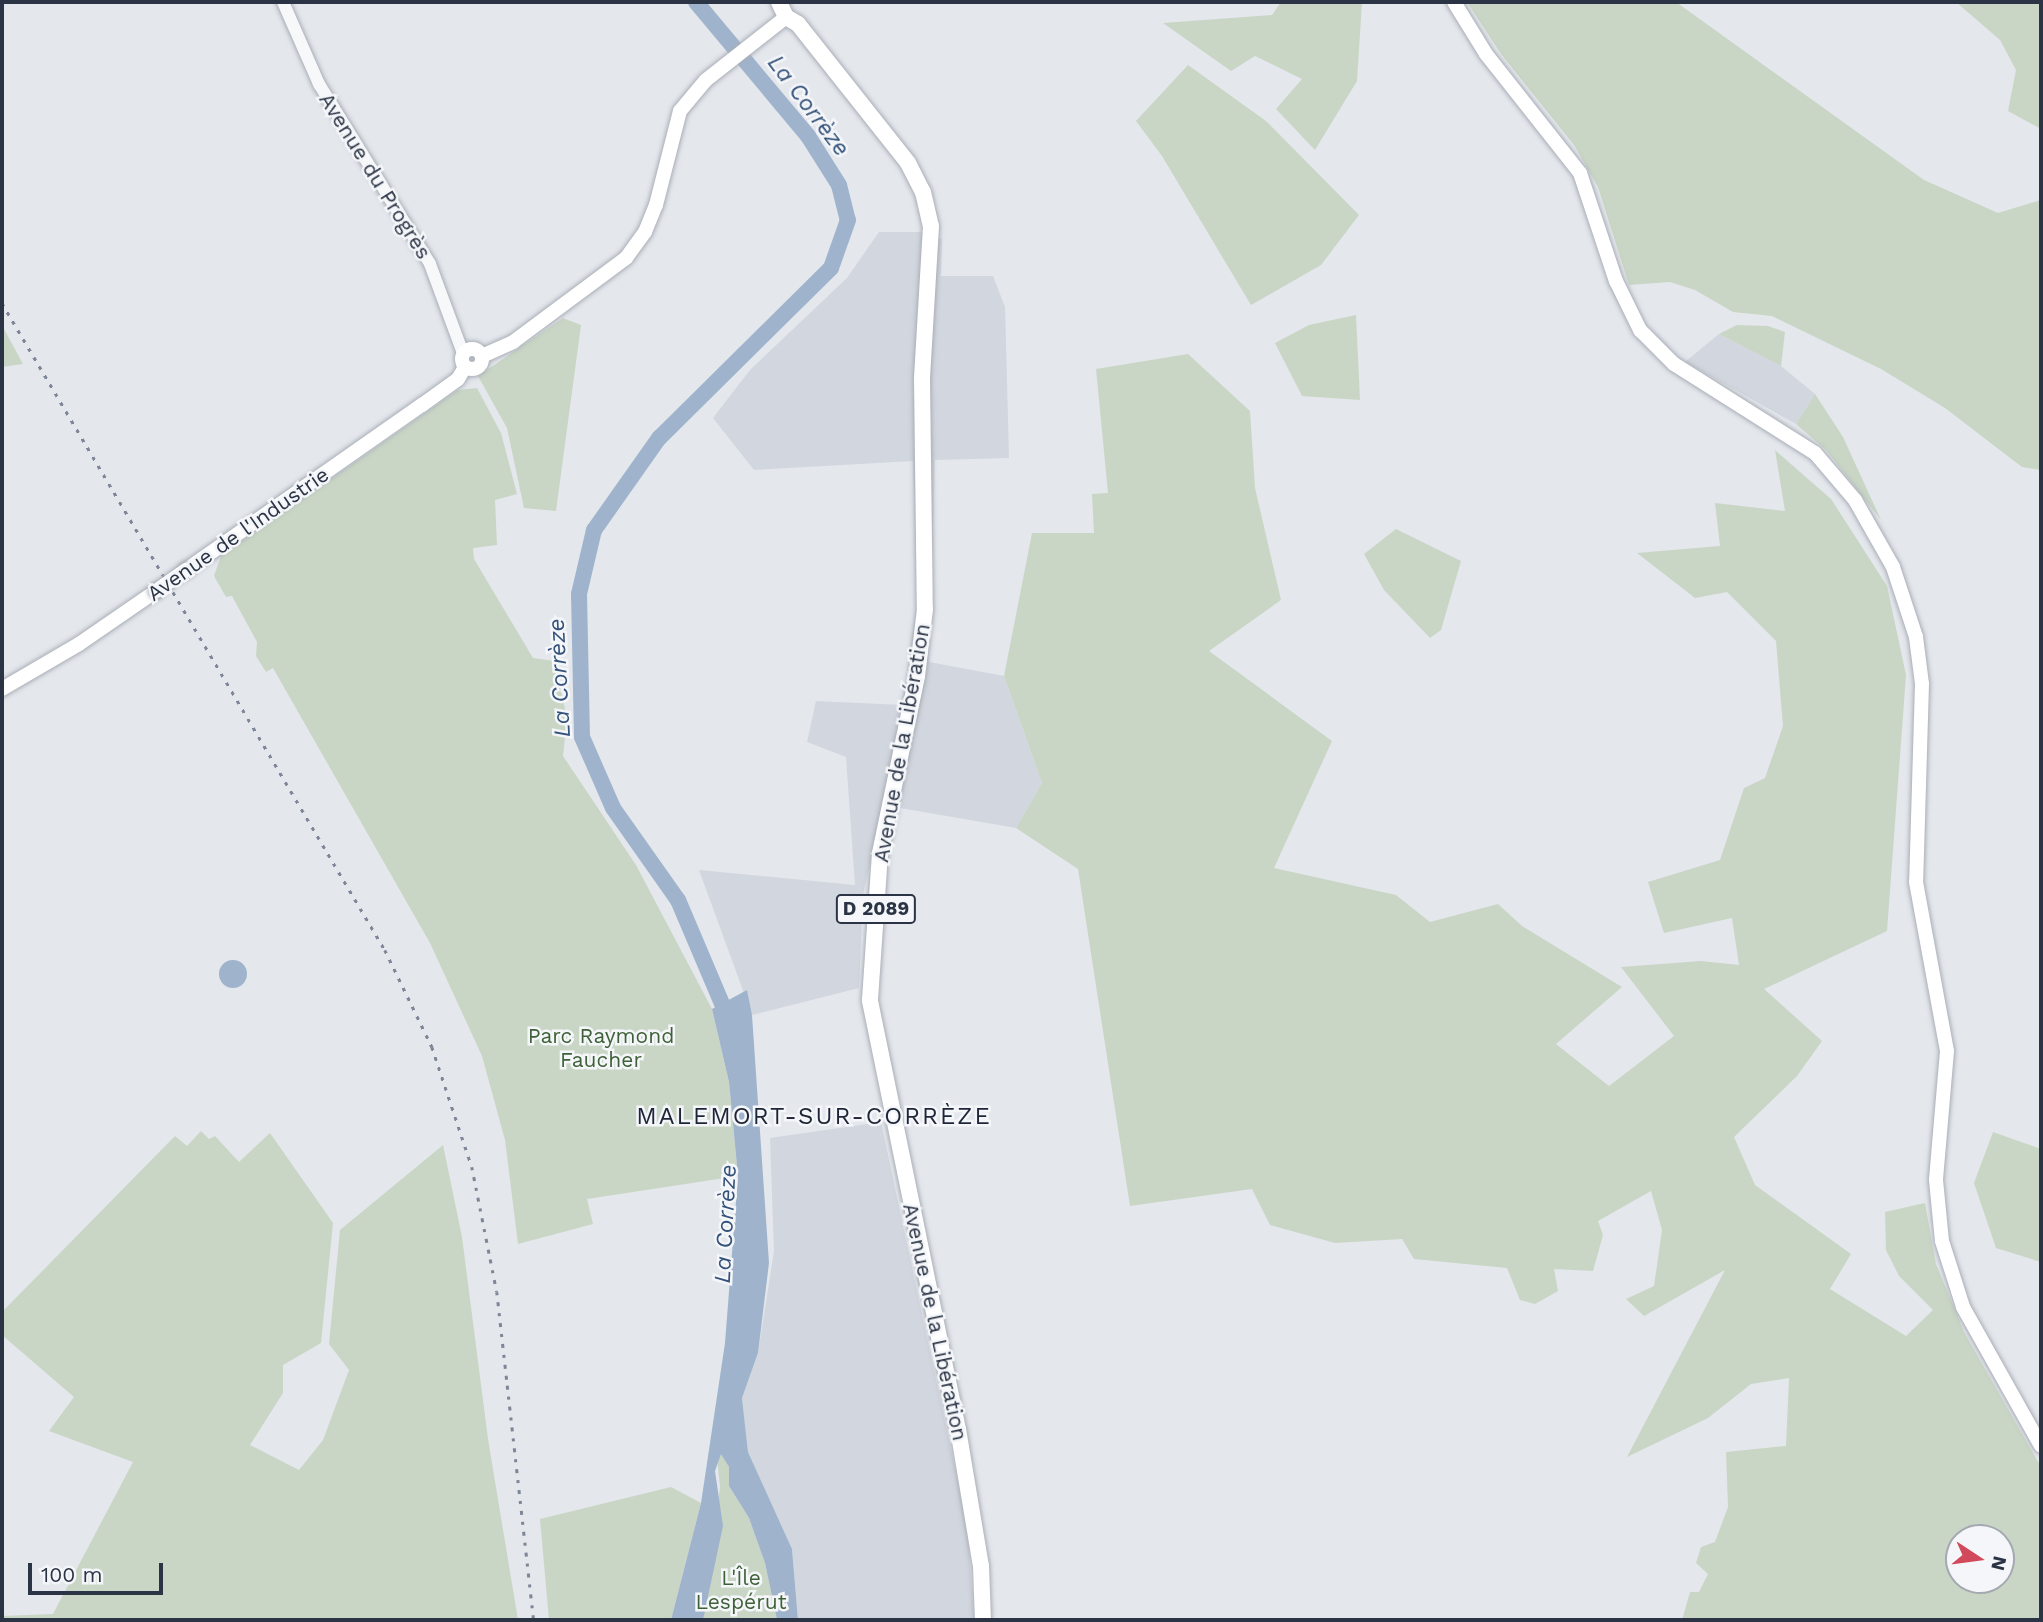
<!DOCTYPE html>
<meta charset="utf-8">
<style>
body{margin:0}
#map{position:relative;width:2043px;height:1622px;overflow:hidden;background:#e4e7ec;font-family:"Work Sans",sans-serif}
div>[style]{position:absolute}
.built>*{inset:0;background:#d2d6de}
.green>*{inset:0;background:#c9d6c5}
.water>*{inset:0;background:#9fb4cc}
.round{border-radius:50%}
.river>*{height:16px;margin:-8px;padding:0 8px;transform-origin:8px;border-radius:8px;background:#9fb4cc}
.roads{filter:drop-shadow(0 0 2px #a9aeb7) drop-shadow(0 0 2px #a9aeb7)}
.tertiary>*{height:12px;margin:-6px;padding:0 6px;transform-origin:6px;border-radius:6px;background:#f7f8fa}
.secondary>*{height:14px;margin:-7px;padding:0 7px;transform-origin:7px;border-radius:7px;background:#fff}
.secondary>.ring{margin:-7px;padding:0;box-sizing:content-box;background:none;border:14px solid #fff;border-radius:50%}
.primary>*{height:16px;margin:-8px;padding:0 8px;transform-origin:8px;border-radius:8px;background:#fff}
.rail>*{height:2.5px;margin-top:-1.25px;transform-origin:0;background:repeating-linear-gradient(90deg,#7d8696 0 3.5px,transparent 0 10.5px)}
.bridges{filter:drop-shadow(0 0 2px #a9aeb7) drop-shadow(0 0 2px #a9aeb7)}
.secondary-bridge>*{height:14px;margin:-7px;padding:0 7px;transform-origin:7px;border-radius:7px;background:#fff}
span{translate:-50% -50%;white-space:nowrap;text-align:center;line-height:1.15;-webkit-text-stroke:5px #f4f6f9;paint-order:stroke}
.shield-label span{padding:2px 5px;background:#f4f6f9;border:2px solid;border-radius:5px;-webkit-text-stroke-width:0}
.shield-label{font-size:19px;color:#2b3445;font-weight:700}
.street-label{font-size:21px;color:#2b3445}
.park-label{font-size:21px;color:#3f6138}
.water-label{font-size:23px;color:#34527a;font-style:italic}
.quarter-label{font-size:24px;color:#1d2536;letter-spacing:2px}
.frame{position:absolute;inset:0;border:4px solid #2b3445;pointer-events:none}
.north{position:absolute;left:1945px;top:1524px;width:70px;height:70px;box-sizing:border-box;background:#f4f6f9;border:2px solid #a4a8b1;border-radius:50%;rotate:103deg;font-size:19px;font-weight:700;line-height:28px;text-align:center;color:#2b3445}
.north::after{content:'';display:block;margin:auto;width:24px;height:32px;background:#d1495b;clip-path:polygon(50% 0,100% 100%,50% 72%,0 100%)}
.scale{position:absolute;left:28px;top:1563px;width:135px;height:32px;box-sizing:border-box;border:4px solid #2b3445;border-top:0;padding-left:9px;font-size:21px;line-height:24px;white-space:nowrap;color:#2b3445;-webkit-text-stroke:5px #f4f6f9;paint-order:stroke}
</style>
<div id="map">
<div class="built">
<div style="clip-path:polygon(879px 232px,919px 232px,942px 239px,941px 276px,993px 276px,1005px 307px,1009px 458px,935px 460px,929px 662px,1004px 676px,1042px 783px,1016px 828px,883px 805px,863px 895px,859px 988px,752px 1015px,699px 870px,855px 885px,846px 757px,807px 742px,816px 701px,902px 705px,917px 602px,913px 461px,754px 470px,713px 418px,750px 370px,847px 278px)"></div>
<div style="clip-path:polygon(1719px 334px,1781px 366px,1815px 394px,1796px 424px,1685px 362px)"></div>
<div style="clip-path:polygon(881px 1122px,967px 1525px,974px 1620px,798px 1620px,792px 1549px,748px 1452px,742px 1398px,758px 1353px,774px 1251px,770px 1138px)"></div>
</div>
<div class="green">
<div style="clip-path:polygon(1281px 2px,1362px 2px,1357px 81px,1315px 150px,1276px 109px,1302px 79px,1255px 56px,1231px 71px,1163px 23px,1272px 15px)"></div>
<div style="clip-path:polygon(1467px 2px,1676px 2px,1924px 180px,1998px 213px,2041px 200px,2041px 470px,2022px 467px,1945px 408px,1881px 369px,1772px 316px,1733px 312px,1695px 290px,1670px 282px,1629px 285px,1598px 187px,1574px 145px,1501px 54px)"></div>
<div style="clip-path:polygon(1956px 2px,2041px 2px,2041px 129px,2008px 111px,2016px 70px,2000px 40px)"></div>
<div style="clip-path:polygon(1188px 65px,1266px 121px,1359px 215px,1321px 265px,1251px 305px,1162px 156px,1136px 121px)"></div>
<div style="clip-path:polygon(1356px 315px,1360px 400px,1302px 396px,1275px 343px,1309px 325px)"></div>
<div style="clip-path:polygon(563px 318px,581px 325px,556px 511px,524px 508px,507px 428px,478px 376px)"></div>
<div style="clip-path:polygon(1737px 325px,1768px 326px,1785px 332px,1781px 366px,1719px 334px)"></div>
<div style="clip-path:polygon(2px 327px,4px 329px,23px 364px,2px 367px)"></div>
<div style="clip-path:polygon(evenodd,1188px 354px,1250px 411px,1255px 488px,1281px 600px,1209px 651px,1332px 741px,1274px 868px,1396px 895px,1430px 922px,1498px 904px,1522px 926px,1622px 987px,1556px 1044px,1609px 1086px,1674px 1036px,1621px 967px,1701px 961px,1739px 965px,1732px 918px,1664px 933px,1648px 882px,1720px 860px,1744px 788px,1765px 778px,1783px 726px,1776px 641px,1727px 592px,1695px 598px,1637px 553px,1720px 546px,1715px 503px,1785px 511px,1775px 450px,1831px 499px,1887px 586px,1906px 675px,1887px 931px,1764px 989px,1822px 1041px,1797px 1076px,1734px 1137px,1755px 1185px,1851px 1254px,1830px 1289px,1906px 1336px,1933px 1310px,1899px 1276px,1886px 1250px,1885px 1212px,1925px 1203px,1936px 1264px,1964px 1332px,2041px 1467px,2041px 1620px,1682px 1620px,1690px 1592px,1699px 1592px,1708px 1574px,1696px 1563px,1701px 1547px,1715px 1542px,1728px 1507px,1726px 1452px,1786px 1446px,1789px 1378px,1751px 1384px,1708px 1418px,1627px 1457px,1725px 1270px,1644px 1316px,1626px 1299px,1654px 1286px,1662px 1230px,1651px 1191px,1598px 1221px,1603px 1235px,1593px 1271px,1554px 1269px,1558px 1291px,1535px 1304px,1520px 1300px,1507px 1268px,1414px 1259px,1402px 1239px,1335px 1243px,1270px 1225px,1252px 1189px,1130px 1206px,1078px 869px,1016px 828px,1042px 783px,1004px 676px,1032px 533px,1094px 533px,1092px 494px,1108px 493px,1096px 369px,1188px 354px,1959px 1538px,2001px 1538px,2001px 1580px,1959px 1580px,1959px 1538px)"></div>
<div style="clip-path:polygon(477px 388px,501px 433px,517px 494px,495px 500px,497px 545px,473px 548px,474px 559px,533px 658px,554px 661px,567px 718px,563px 756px,636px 865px,712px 1009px,729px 1082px,738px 1176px,587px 1199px,593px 1224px,518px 1244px,505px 1140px,482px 1056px,430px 943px,273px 668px,266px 672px,256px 656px,257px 642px,232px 596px,226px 597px,214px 576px,221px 556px,458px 390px)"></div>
<div style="clip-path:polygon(1815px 394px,1843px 437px,1881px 520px,1826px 450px,1796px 424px)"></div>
<div style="clip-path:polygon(1396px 529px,1461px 561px,1441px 630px,1430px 638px,1384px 590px,1364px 554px)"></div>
<div style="clip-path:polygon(201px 1131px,209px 1139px,215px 1136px,239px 1162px,270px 1133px,333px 1223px,321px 1343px,283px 1365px,283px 1393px,250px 1445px,299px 1470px,323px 1440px,349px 1370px,329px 1344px,340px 1230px,443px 1145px,462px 1237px,488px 1439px,518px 1620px,2px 1620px,2px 1616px,53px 1614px,133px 1462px,49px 1431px,74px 1397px,2px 1335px,2px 1312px,175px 1136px,187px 1146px)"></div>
<div style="clip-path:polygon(1993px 1132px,2041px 1149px,2041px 1262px,1996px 1248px,1974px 1183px)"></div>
<div style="clip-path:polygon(721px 1453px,729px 1467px,729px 1486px,749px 1518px,765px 1563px,777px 1620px,703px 1620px,720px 1487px,717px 1458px)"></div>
<div style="clip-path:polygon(671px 1487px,701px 1503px,671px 1620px,549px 1620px,540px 1519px)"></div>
</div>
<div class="water">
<div class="round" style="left:219px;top:960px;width:28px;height:28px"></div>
<div style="clip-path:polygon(747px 990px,752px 1015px,769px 1263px,758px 1353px,742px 1398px,748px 1452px,792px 1549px,798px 1620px,777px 1620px,765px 1563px,749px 1518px,729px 1486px,729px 1467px,721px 1454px,715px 1471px,723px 1526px,703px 1620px,671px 1620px,701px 1503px,725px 1343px,738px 1176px,729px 1082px,712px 1009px)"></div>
</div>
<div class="river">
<div style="left:696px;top:2px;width:175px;rotate:50.1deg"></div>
<div style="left:808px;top:136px;width:58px;rotate:57.7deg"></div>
<div style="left:839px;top:185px;width:36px;rotate:76deg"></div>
<div style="left:848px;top:220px;width:51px;rotate:109.5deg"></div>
<div style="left:831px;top:268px;width:242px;rotate:135.3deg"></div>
<div style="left:659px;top:438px;width:113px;rotate:125.2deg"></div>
<div style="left:594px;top:530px;width:66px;rotate:103.2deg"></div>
<div style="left:579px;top:594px;width:143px;rotate:88.8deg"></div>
<div style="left:582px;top:737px;width:77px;rotate:66.4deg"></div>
<div style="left:613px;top:808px;width:113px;rotate:54.8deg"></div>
<div style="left:678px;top:900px;width:130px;rotate:67deg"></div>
</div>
<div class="roads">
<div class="tertiary">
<div style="left:283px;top:2px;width:90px;rotate:66.3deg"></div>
<div style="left:319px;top:84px;width:211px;rotate:58.3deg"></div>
<div style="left:430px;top:264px;width:95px;rotate:69.7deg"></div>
</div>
<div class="secondary">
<div style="left:1454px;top:2px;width:61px;rotate:58.4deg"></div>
<div style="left:1486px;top:54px;width:152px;rotate:51.7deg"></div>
<div style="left:1580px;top:173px;width:114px;rotate:71.6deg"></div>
<div style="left:1616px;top:281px;width:55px;rotate:63.9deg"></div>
<div style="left:1640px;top:330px;width:48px;rotate:45deg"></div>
<div style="left:1674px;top:364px;width:167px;rotate:32.3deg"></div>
<div style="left:1815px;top:453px;width:62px;rotate:49.6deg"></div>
<div style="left:1855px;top:500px;width:77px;rotate:60.4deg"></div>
<div style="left:1893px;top:567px;width:74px;rotate:71.8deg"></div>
<div style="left:1916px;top:637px;width:47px;rotate:82.7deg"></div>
<div style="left:1922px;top:684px;width:198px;rotate:91.7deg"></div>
<div style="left:1916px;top:882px;width:172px;rotate:79.6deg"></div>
<div style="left:1947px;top:1051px;width:129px;rotate:94.9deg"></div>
<div style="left:1936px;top:1180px;width:61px;rotate:84.4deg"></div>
<div style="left:1942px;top:1241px;width:69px;rotate:72.3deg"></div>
<div style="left:1963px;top:1307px;width:159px;rotate:60.7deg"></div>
<div class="ring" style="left:462px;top:349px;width:6px;height:6px"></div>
<div style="left:482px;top:356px;width:34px;rotate:-24deg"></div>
<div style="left:513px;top:342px;width:141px;rotate:-36.6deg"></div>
<div style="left:626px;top:258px;width:32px;rotate:-54deg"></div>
<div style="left:645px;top:232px;width:29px;rotate:-68deg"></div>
<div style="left:656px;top:205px;width:97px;rotate:-75.7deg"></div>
<div style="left:680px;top:111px;width:40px;rotate:-50deg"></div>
<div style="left:706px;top:80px;width:102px;rotate:-38.2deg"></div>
<div style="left:186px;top:570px;width:288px;rotate:-35deg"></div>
<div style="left:422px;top:405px;width:44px;rotate:-35.8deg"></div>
<div style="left:458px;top:379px;width:14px;rotate:-60deg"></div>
<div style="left:2px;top:689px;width:89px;rotate:-30.3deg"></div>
<div style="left:79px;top:644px;width:93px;rotate:-34.5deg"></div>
</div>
<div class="primary">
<div style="left:779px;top:2px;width:17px;rotate:65deg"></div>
<div style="left:786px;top:17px;width:14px;rotate:30deg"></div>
<div style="left:798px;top:24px;width:177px;rotate:51.6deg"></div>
<div style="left:908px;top:163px;width:33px;rotate:63deg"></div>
<div style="left:923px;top:192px;width:35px;rotate:77deg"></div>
<div style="left:931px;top:226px;width:152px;rotate:93.4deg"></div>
<div style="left:922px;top:378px;width:231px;rotate:89.3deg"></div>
<div style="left:925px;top:609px;width:67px;rotate:96.8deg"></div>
<div style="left:917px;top:676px;width:181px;rotate:101.8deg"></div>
<div style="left:880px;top:853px;width:148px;rotate:93.9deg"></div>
<div style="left:870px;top:1001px;width:437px;rotate:78.4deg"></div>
<div style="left:958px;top:1429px;width:139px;rotate:80.5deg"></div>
<div style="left:981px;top:1566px;width:54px;rotate:87.9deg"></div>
</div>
</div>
<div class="rail">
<div style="left:2px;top:303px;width:752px;rotate:59.38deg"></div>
<div style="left:385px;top:950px;width:108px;rotate:64.1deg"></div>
<div style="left:432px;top:1047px;width:126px;rotate:71.6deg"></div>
<div style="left:472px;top:1167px;width:127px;rotate:78.7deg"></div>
<div style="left:497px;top:1292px;width:330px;rotate:83.6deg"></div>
</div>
<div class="bridges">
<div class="secondary-bridge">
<div style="left:156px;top:591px;width:37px;rotate:-35deg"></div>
</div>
</div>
<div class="shield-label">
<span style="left:876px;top:909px">D 2089</span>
</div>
<div class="street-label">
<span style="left:375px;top:176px;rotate:58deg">Avenue du Progrès</span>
<span style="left:238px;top:534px;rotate:-35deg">Avenue de l'Industrie</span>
<span style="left:902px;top:743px;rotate:-80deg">Avenue de la Libération</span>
<span style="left:935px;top:1322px;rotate:78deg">Avenue de la Libération</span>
</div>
<div class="park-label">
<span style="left:601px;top:1048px">Parc Raymond<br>Faucher</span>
<span style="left:741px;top:1590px">L'Île<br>Lespérut</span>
</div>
<div class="water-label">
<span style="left:808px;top:106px;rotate:53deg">La Corrèze</span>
<span style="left:560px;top:678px;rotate:-93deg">La Corrèze</span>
<span style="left:726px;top:1224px;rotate:-87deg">La Corrèze</span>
</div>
<div class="quarter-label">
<span style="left:814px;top:1117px">MALEMORT-SUR-CORRÈZE</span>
</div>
<div class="frame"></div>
<div class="north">N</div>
<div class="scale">100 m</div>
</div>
